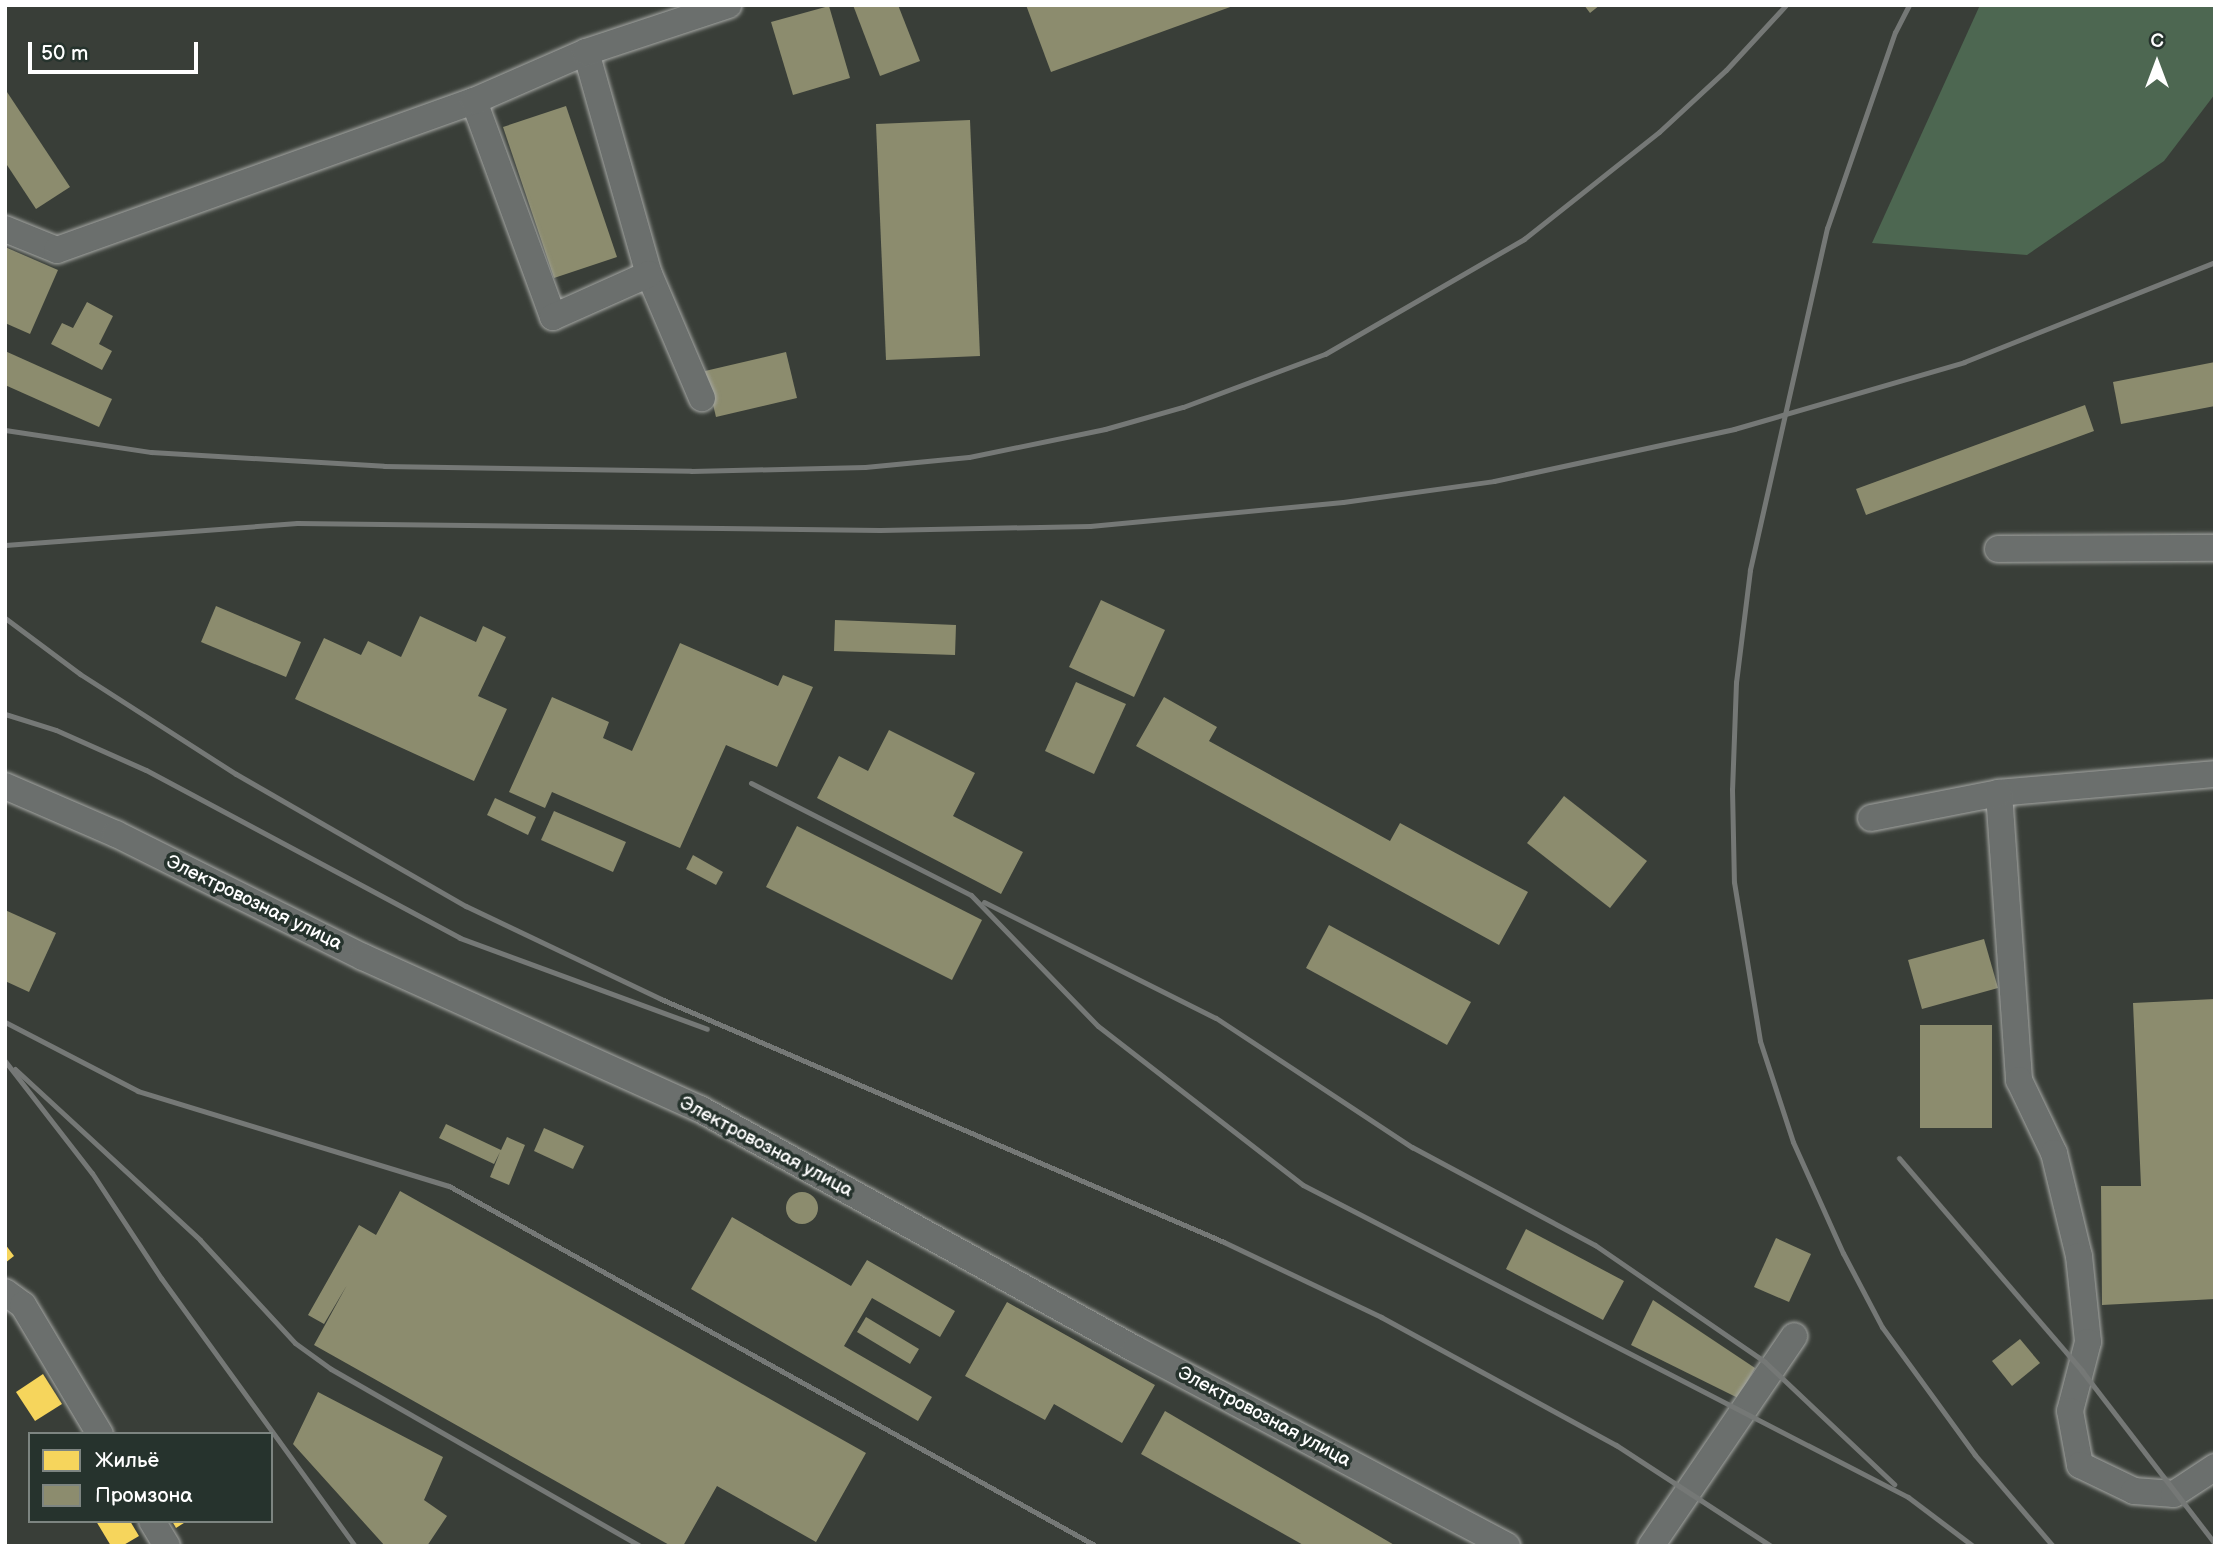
<!DOCTYPE html>
<meta charset="utf-8">
<style>
body{margin:0}
#map{position:relative;width:2220px;height:1551px;overflow:hidden;background:#393e38;font-family:"Balsamiq Sans",sans-serif}
div>[style]{position:absolute}
.green>*{inset:0;background:#4d6751}
.homes>*{inset:0;background:#f6d55c}
.industry>*{inset:0;background:#8c8c6e}
.round{border-radius:50%}
.roads{filter:drop-shadow(0 0 2px #a6a8a5) drop-shadow(0 0 2px #a6a8a5)}
.minor>*{height:26px;margin:-13px;padding:0 13px;transform-origin:13px;border-radius:13px;background:#6b6f6d}
.rail>*{height:5px;margin:-2.5px;padding:0 2.5px;transform-origin:2.5px;border-radius:2.5px;background:#757876}
span{translate:-50% -50%;white-space:nowrap;text-align:center;line-height:1.15;-webkit-text-stroke:7px #26332d;paint-order:stroke}
.street-label{font-size:19px;color:#fff}
.frame{position:absolute;inset:0;border:7px solid #fff;pointer-events:none}
.legend{position:absolute;left:28px;top:1432px;width:245px;height:91px;box-sizing:border-box;background:#26332d;border:2px solid #7d8581;margin:0;padding:9px 12px;list-style:none;font-size:21px;color:#fff}
.legend li{display:flex;align-items:center;gap:14px;height:35px}
.legend b{width:35px;border:2px solid #7d8581}
.north{position:absolute;left:2122px;top:28px;width:70px;height:70px;-webkit-text-stroke:5px #26332d;paint-order:stroke;rotate:0deg;font-size:19px;font-weight:700;line-height:28px;text-align:center;color:#fff}
.north::after{content:'';display:block;margin:auto;width:24px;height:32px;background:#fff;clip-path:polygon(50% 0,100% 100%,50% 72%,0 100%)}
.scale{position:absolute;left:28px;top:42px;width:170px;height:32px;box-sizing:border-box;border:4px solid #fff;border-top:0;padding-left:9px;font-size:21px;line-height:24px;white-space:nowrap;color:#fff;-webkit-text-stroke:5px #26332d;paint-order:stroke}
</style>
<div id="map">
<div class="green">
<div style="clip-path:polygon(1980px 5px,2215px 5px,2215px 94px,2164px 161px,2027px 255px,1872px 243px)"></div>
</div>
<div class="homes">
<div style="clip-path:polygon(5px 1244px,14px 1256px,5px 1263px)"></div>
<div style="clip-path:polygon(43px 1374px,62px 1404px,35px 1421px,16px 1392px)"></div>
<div style="clip-path:polygon(96px 1521px,130px 1521px,139px 1536px,122px 1546px,111px 1546px)"></div>
<div style="clip-path:polygon(172px 1521px,187px 1521px,176px 1528px)"></div>
</div>
<div class="industry">
<div style="clip-path:polygon(853px 5px,898px 5px,920px 61px,880px 76px)"></div>
<div style="clip-path:polygon(1026px 5px,1233px 5px,1233px 6px,1051px 72px)"></div>
<div style="clip-path:polygon(1584px 5px,1600px 5px,1590px 13px)"></div>
<div style="clip-path:polygon(829px 6px,850px 78px,793px 95px,771px 22px)"></div>
<div style="clip-path:polygon(5px 89px,70px 187px,36px 209px,5px 162px)"></div>
<div style="clip-path:polygon(566px 106px,617px 257px,554px 278px,503px 127px)"></div>
<div style="clip-path:polygon(970px 120px,980px 356px,886px 360px,876px 124px)"></div>
<div style="clip-path:polygon(5px 247px,58px 270px,30px 334px,5px 323px)"></div>
<div style="clip-path:polygon(87px 302px,113px 316px,99px 344px,112px 351px,102px 370px,51px 344px,62px 323px,73px 328px)"></div>
<div style="clip-path:polygon(5px 351px,112px 399px,99px 427px,5px 385px)"></div>
<div style="clip-path:polygon(786px 352px,797px 398px,716px 417px,705px 371px)"></div>
<div style="clip-path:polygon(2215px 362px,2215px 406px,2121px 424px,2113px 382px)"></div>
<div style="clip-path:polygon(2085px 405px,2094px 431px,1866px 515px,1856px 489px)"></div>
<div style="clip-path:polygon(1101px 600px,1165px 630px,1134px 697px,1069px 667px)"></div>
<div style="clip-path:polygon(216px 606px,301px 642px,286px 677px,201px 642px)"></div>
<div style="clip-path:polygon(420px 616px,476px 642px,483px 626px,506px 637px,478px 696px,507px 709px,474px 781px,295px 699px,324px 638px,361px 655px,368px 641px,401px 657px)"></div>
<div style="clip-path:polygon(835px 620px,956px 625px,955px 655px,834px 651px)"></div>
<div style="clip-path:polygon(680px 643px,778px 686px,783px 675px,813px 687px,777px 767px,726px 745px,680px 848px,552px 792px,545px 808px,509px 792px,552px 697px,609px 722px,603px 738px,632px 751px)"></div>
<div style="clip-path:polygon(1076px 682px,1126px 704px,1094px 774px,1045px 751px)"></div>
<div style="clip-path:polygon(1164px 697px,1217px 727px,1209px 741px,1390px 841px,1400px 823px,1528px 892px,1499px 945px,1136px 746px)"></div>
<div style="clip-path:polygon(889px 730px,975px 773px,953px 816px,1023px 852px,1001px 894px,817px 798px,839px 756px,868px 771px)"></div>
<div style="clip-path:polygon(1564px 796px,1647px 861px,1610px 908px,1527px 843px)"></div>
<div style="clip-path:polygon(495px 798px,536px 817px,528px 835px,487px 815px)"></div>
<div style="clip-path:polygon(554px 811px,626px 842px,613px 872px,541px 840px)"></div>
<div style="clip-path:polygon(797px 826px,982px 920px,952px 980px,766px 887px)"></div>
<div style="clip-path:polygon(693px 855px,723px 872px,716px 885px,686px 869px)"></div>
<div style="clip-path:polygon(5px 910px,56px 933px,29px 992px,5px 981px)"></div>
<div style="clip-path:polygon(1329px 925px,1471px 1002px,1447px 1045px,1306px 968px)"></div>
<div style="clip-path:polygon(1984px 939px,1998px 988px,1922px 1009px,1908px 960px)"></div>
<div style="clip-path:polygon(2215px 999px,2215px 1299px,2102px 1305px,2101px 1186px,2141px 1186px,2133px 1003px)"></div>
<div style="clip-path:polygon(1920px 1025px,1992px 1025px,1992px 1128px,1920px 1128px)"></div>
<div style="clip-path:polygon(446px 1124px,501px 1150px,507px 1137px,525px 1145px,509px 1185px,490px 1177px,500px 1152px,494px 1164px,439px 1138px)"></div>
<div style="clip-path:polygon(544px 1128px,584px 1146px,573px 1169px,534px 1151px)"></div>
<div style="clip-path:polygon(400px 1191px,866px 1453px,816px 1542px,717px 1486px,683px 1546px,671px 1546px,314px 1345px,347px 1285px,324px 1324px,308px 1315px,359px 1225px,376px 1235px)"></div>
<div class="round" style="left:786px;top:1192px;width:32px;height:32px"></div>
<div style="clip-path:polygon(732px 1217px,851px 1286px,867px 1260px,955px 1311px,940px 1337px,872px 1298px,844px 1346px,932px 1397px,918px 1421px,691px 1289px)"></div>
<div style="clip-path:polygon(1526px 1229px,1624px 1281px,1603px 1320px,1506px 1269px)"></div>
<div style="clip-path:polygon(1776px 1238px,1811px 1254px,1789px 1302px,1754px 1287px)"></div>
<div style="clip-path:polygon(1653px 1300px,1755px 1368px,1738px 1398px,1631px 1345px)"></div>
<div style="clip-path:polygon(1007px 1302px,1155px 1385px,1122px 1443px,1054px 1404px,1045px 1420px,965px 1376px)"></div>
<div style="clip-path:polygon(866px 1317px,919px 1349px,910px 1364px,857px 1332px)"></div>
<div style="clip-path:polygon(2020px 1339px,2040px 1363px,2012px 1386px,1992px 1361px)"></div>
<div style="clip-path:polygon(318px 1392px,443px 1457px,424px 1500px,447px 1516px,427px 1546px,385px 1546px,293px 1444px)"></div>
<div style="clip-path:polygon(1165px 1411px,1396px 1546px,1305px 1546px,1141px 1454px)"></div>
</div>
<div class="roads">
<div class="minor">
<div style="left:586px;top:52px;width:231px;rotate:74.2deg"></div>
<div style="left:649px;top:274px;width:135px;rotate:66.9deg"></div>
<div style="left:474px;top:101px;width:230px;rotate:69.9deg"></div>
<div style="left:553px;top:317px;width:105px;rotate:-24.1deg"></div>
<div style="left:5px;top:229px;width:56px;rotate:22deg"></div>
<div style="left:57px;top:250px;width:443px;rotate:-19.7deg"></div>
<div style="left:474px;top:101px;width:122px;rotate:-23.6deg"></div>
<div style="left:586px;top:52px;width:150px;rotate:-18.3deg"></div>
<div style="left:1998px;top:549px;width:217px;rotate:-0.3deg"></div>
<div style="left:2215px;top:774px;width:217px;rotate:175deg"></div>
<div style="left:1999px;top:793px;width:288px;rotate:86deg"></div>
<div style="left:2019px;top:1080px;width:81px;rotate:64.4deg"></div>
<div style="left:2054px;top:1153px;width:106px;rotate:76.4deg"></div>
<div style="left:2079px;top:1256px;width:86px;rotate:84deg"></div>
<div style="left:2088px;top:1342px;width:71px;rotate:104.6deg"></div>
<div style="left:2070px;top:1411px;width:55px;rotate:79.5deg"></div>
<div style="left:2080px;top:1465px;width:60px;rotate:25.7deg"></div>
<div style="left:2134px;top:1491px;width:40px;rotate:4.3deg"></div>
<div style="left:2174px;top:1494px;width:49px;rotate:-33.4deg"></div>
<div style="left:5px;top:786px;width:121px;rotate:23.4deg"></div>
<div style="left:116px;top:834px;width:276px;rotate:26.5deg"></div>
<div style="left:363px;top:957px;width:370px;rotate:24.3deg"></div>
<div style="left:700px;top:1109px;width:497px;rotate:28.9deg"></div>
<div style="left:1135px;top:1349px;width:421px;rotate:27.9deg"></div>
<div style="left:1871px;top:818px;width:130px;rotate:-11.1deg"></div>
<div style="left:5px;top:1292px;width:22px;rotate:36deg"></div>
<div style="left:23px;top:1305px;width:150px;rotate:59.2deg"></div>
<div style="left:152px;top:1521px;width:29px;rotate:59deg"></div>
<div style="left:1651px;top:1546px;width:254px;rotate:-55.7deg"></div>
</div>
</div>
<div class="rail">
<div style="left:1909px;top:5px;width:30px;rotate:117deg"></div>
<div style="left:1895px;top:32px;width:207px;rotate:109.1deg"></div>
<div style="left:1827px;top:228px;width:351px;rotate:102.7deg"></div>
<div style="left:1750px;top:570px;width:113px;rotate:97.1deg"></div>
<div style="left:1736px;top:682px;width:107px;rotate:92.1deg"></div>
<div style="left:1732px;top:789px;width:93px;rotate:88.8deg"></div>
<div style="left:1734px;top:882px;width:161px;rotate:80.7deg"></div>
<div style="left:1760px;top:1041px;width:106px;rotate:71.9deg"></div>
<div style="left:1793px;top:1142px;width:122px;rotate:65.8deg"></div>
<div style="left:1843px;top:1253px;width:84px;rotate:62.2deg"></div>
<div style="left:1882px;top:1327px;width:158px;rotate:54deg"></div>
<div style="left:1975px;top:1455px;width:120px;rotate:49.4deg"></div>
<div style="left:5px;top:430px;width:148px;rotate:8.6deg"></div>
<div style="left:151px;top:452px;width:233px;rotate:3.4deg"></div>
<div style="left:384px;top:466px;width:307px;rotate:0.9deg"></div>
<div style="left:691px;top:471px;width:174px;rotate:-1.3deg"></div>
<div style="left:865px;top:467px;width:104px;rotate:-5.5deg"></div>
<div style="left:969px;top:457px;width:139px;rotate:-11.6deg"></div>
<div style="left:1105px;top:429px;width:81px;rotate:-15.8deg"></div>
<div style="left:1183px;top:407px;width:152px;rotate:-20.5deg"></div>
<div style="left:1325px;top:354px;width:230px;rotate:-30deg"></div>
<div style="left:1524px;top:239px;width:172px;rotate:-38.4deg"></div>
<div style="left:1659px;top:132px;width:91px;rotate:-42.8deg"></div>
<div style="left:1726px;top:70px;width:88px;rotate:-47.3deg"></div>
<div style="left:5px;top:545px;width:293px;rotate:-4.3deg"></div>
<div style="left:297px;top:523px;width:583px;rotate:0.69deg"></div>
<div style="left:880px;top:530px;width:210px;rotate:-1.1deg"></div>
<div style="left:1090px;top:526px;width:254px;rotate:-5.4deg"></div>
<div style="left:1343px;top:502px;width:152px;rotate:-7.9deg"></div>
<div style="left:1494px;top:481px;width:246px;rotate:-12.2deg"></div>
<div style="left:1734px;top:429px;width:240px;rotate:-16.2deg"></div>
<div style="left:1964px;top:362px;width:270px;rotate:-21.7deg"></div>
<div style="left:5px;top:618px;width:94px;rotate:36.7deg"></div>
<div style="left:80px;top:674px;width:185px;rotate:32.7deg"></div>
<div style="left:236px;top:774px;width:265px;rotate:29.9deg"></div>
<div style="left:466px;top:906px;width:216px;rotate:25.5deg"></div>
<div style="left:661px;top:999px;width:613px;rotate:23.35deg"></div>
<div style="left:1224px;top:1242px;width:174px;rotate:25.5deg"></div>
<div style="left:1381px;top:1317px;width:268px;rotate:28.6deg"></div>
<div style="left:1616px;top:1445px;width:185px;rotate:33.1deg"></div>
<div style="left:5px;top:714px;width:53px;rotate:17.4deg"></div>
<div style="left:56px;top:730px;width:98px;rotate:24deg"></div>
<div style="left:146px;top:770px;width:356px;rotate:28.1deg"></div>
<div style="left:460px;top:938px;width:263px;rotate:20.2deg"></div>
<div style="left:751px;top:783px;width:247px;rotate:27deg"></div>
<div style="left:971px;top:895px;width:182px;rotate:45.9deg"></div>
<div style="left:1098px;top:1026px;width:259px;rotate:37.8deg"></div>
<div style="left:1303px;top:1185px;width:681px;rotate:27.28deg"></div>
<div style="left:1908px;top:1497px;width:81px;rotate:37deg"></div>
<div style="left:984px;top:902px;width:259px;rotate:26.6deg"></div>
<div style="left:1216px;top:1018px;width:235px;rotate:33.4deg"></div>
<div style="left:1412px;top:1147px;width:208px;rotate:28.2deg"></div>
<div style="left:1595px;top:1245px;width:206px;rotate:34.5deg"></div>
<div style="left:1765px;top:1362px;width:178px;rotate:43.4deg"></div>
<div style="left:5px;top:1022px;width:150px;rotate:27.4deg"></div>
<div style="left:138px;top:1091px;width:325px;rotate:17deg"></div>
<div style="left:449px;top:1186px;width:740px;rotate:29.09deg"></div>
<div style="left:5px;top:1061px;width:142px;rotate:52.2deg"></div>
<div style="left:92px;top:1173px;width:126px;rotate:56.7deg"></div>
<div style="left:161px;top:1278px;width:331px;rotate:54.1deg"></div>
<div style="left:15px;top:1069px;width:252px;rotate:42.7deg"></div>
<div style="left:200px;top:1240px;width:140px;rotate:47.3deg"></div>
<div style="left:295px;top:1343px;width:44px;rotate:35.8deg"></div>
<div style="left:331px;top:1369px;width:356px;rotate:29.8deg"></div>
<div style="left:1899px;top:1158px;width:281px;rotate:49.3deg"></div>
<div style="left:2082px;top:1371px;width:218px;rotate:52.4deg"></div>
</div>
<div class="street-label">
<span style="left:254px;top:903px;rotate:26deg">Электровозная улица</span>
<span style="left:766px;top:1147px;rotate:28deg">Электровозная улица</span>
<span style="left:1264px;top:1417px;rotate:28deg">Электровозная улица</span>
</div>
<div class="frame"></div>
<ul class="legend">
<li><b style="height:19px;background:#f6d55c"></b>Жильё</li>
<li><b style="height:19px;background:#8c8c6e"></b>Промзона</li>
</ul>
<div class="north">С</div>
<div class="scale">50 m</div>
</div>
